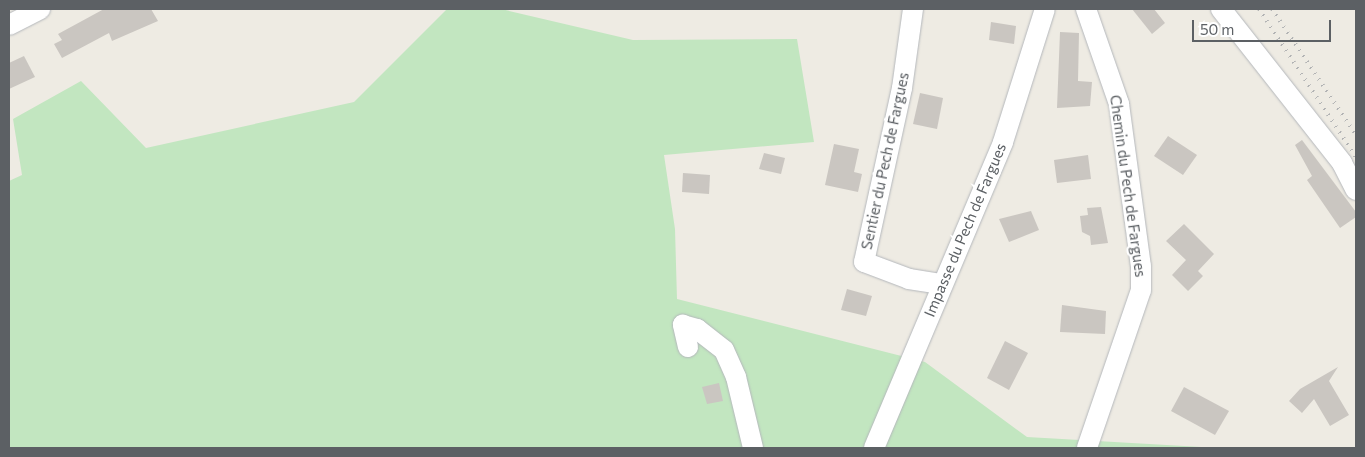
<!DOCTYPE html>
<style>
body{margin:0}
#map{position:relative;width:1365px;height:457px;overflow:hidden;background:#eeebe3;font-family:Commissioner,sans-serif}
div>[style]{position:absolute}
.green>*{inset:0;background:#c2e6c0}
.building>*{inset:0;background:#cac6c1}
.roads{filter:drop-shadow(0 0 1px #b4b7bb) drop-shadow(0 0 1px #b4b7bb)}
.minor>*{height:20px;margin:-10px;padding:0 10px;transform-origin:10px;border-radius:10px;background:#fff}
.rail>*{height:4px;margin-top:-2px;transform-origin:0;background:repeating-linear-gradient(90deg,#b2b3b4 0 1px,transparent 0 7px)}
span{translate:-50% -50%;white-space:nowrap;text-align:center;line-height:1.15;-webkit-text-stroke:4.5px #fff;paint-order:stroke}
.street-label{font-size:15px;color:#5c6064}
.frame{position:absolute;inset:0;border:10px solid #5c6064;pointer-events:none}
.scale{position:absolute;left:1192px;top:20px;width:139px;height:22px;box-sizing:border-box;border:2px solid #5c6064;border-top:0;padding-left:6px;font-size:15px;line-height:18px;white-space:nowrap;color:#5c6064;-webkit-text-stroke:4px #fff;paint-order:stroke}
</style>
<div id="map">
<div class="green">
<div style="clip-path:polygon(447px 9px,501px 9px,633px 40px,797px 39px,814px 142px,664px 155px,675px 229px,677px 299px,925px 362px,1027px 437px,1219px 448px,9px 448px,9px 181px,22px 175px,13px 119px,81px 81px,146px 148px,354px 102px)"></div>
</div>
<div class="building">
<div style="clip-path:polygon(104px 9px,151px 9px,158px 21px,112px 41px,109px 33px,62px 58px,54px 44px,62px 40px,58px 34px)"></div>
<div style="clip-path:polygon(1132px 9px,1154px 9px,1165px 23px,1152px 34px)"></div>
<div style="clip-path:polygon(991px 22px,1016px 26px,1014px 44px,989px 40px)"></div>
<div style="clip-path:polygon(1060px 32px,1079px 33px,1078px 81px,1092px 82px,1090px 106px,1057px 108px)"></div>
<div style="clip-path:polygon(24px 56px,35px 77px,9px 89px,9px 63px)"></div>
<div style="clip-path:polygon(920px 93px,943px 98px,937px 129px,913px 124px)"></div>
<div style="clip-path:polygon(1168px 136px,1197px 155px,1183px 175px,1154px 156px)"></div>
<div style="clip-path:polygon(1302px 140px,1356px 212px,1356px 217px,1340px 228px,1307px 180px,1312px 176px,1295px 145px)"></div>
<div style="clip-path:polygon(834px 144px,859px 149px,854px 172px,862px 174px,858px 192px,825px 185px)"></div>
<div style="clip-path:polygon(764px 153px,785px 158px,781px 174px,759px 169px)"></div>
<div style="clip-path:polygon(1088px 155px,1091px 179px,1057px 183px,1054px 160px)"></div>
<div style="clip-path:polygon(683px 173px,710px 175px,709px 194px,682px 192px)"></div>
<div style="clip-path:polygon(1101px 207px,1108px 243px,1091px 245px,1090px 236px,1082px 232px,1080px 216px,1088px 215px,1087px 208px)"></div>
<div style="clip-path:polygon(1031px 211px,1039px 230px,1009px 242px,999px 219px)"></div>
<div style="clip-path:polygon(1184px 224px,1214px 254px,1198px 271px,1203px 276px,1188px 291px,1172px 275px,1186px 260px,1166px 241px)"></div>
<div style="clip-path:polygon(847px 289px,872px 296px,866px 316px,841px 310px)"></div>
<div style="clip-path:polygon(1062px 305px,1106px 311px,1105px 334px,1060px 332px)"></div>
<div style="clip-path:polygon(1005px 341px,1028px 353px,1009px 390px,987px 378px)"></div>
<div style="clip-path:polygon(1338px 367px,1329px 381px,1349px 415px,1330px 426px,1314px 399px,1302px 413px,1289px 401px,1300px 389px)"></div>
<div style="clip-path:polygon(719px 383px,723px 401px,707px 404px,702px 387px)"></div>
<div style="clip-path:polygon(1184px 387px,1229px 411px,1215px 435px,1171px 411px)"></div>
</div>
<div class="roads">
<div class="minor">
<div style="left:913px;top:9px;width:80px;rotate:97.9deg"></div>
<div style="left:902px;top:88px;width:178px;rotate:102.3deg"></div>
<div style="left:864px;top:262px;width:48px;rotate:20.7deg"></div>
<div style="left:909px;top:279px;width:33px;rotate:9deg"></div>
<div style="left:1086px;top:9px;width:101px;rotate:70.8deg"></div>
<div style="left:1119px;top:104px;width:163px;rotate:82.3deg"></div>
<div style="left:1141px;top:266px;width:24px;rotate:90deg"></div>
<div style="left:1141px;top:290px;width:167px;rotate:108.9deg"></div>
<div style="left:1221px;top:9px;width:196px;rotate:51.8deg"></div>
<div style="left:1342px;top:163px;width:30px;rotate:63deg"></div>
<div style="left:9px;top:25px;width:35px;rotate:-27deg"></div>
<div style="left:688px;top:347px;width:23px;rotate:-103deg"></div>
<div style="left:683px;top:325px;width:15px;rotate:16deg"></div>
<div style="left:697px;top:329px;width:34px;rotate:38deg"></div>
<div style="left:724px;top:350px;width:30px;rotate:66deg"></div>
<div style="left:736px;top:377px;width:73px;rotate:76.5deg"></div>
<div style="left:874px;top:448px;width:332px;rotate:-67.1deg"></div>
<div style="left:1003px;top:142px;width:139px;rotate:-72.5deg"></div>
</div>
</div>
<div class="rail">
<div style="left:1259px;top:9px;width:177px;rotate:56.8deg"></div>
<div style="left:1272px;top:9px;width:151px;rotate:56.3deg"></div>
</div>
<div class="street-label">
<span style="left:885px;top:161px;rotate:-78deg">Sentier du Pech de Fargues</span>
<span style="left:1128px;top:186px;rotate:82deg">Chemin du Pech de Fargues</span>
<span style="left:965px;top:230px;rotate:-67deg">Impasse du Pech de Fargues</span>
</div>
<div class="frame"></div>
<div class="scale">50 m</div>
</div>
